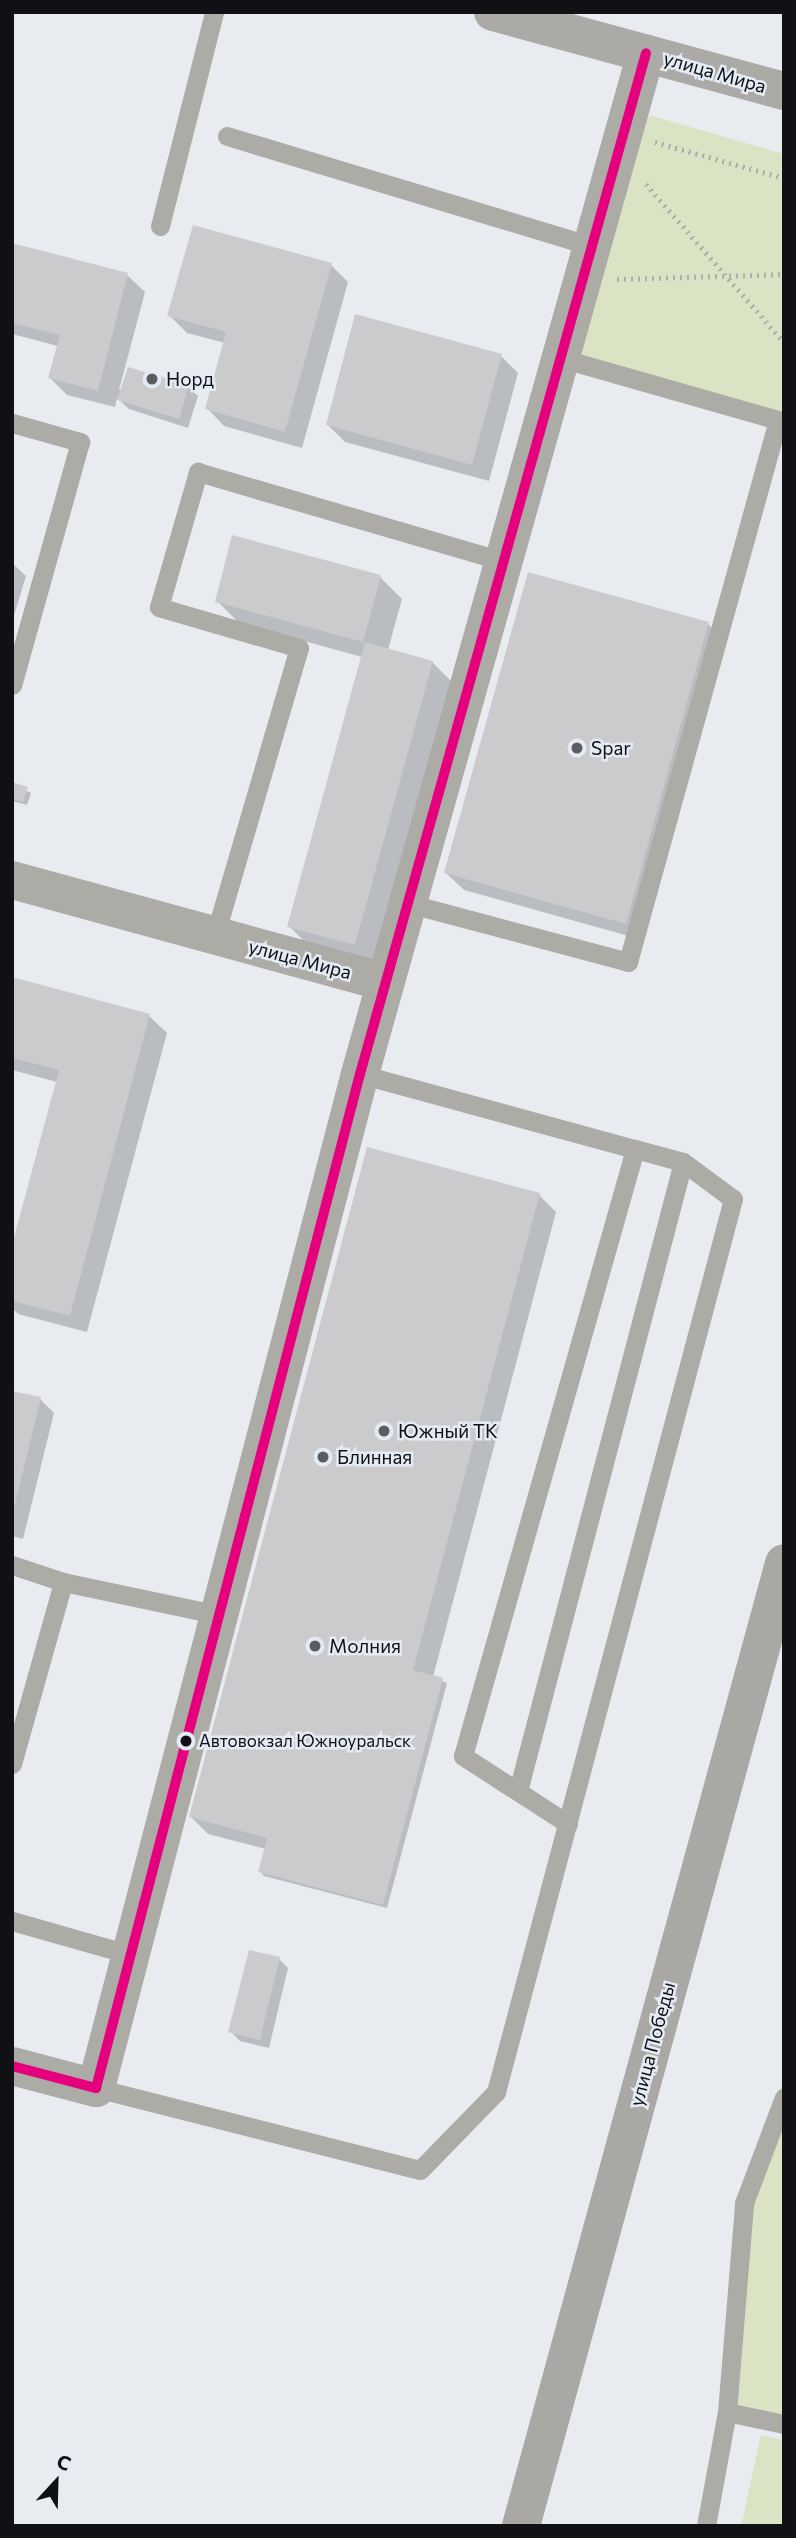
<!DOCTYPE html>
<meta charset="utf-8">
<style>
body{margin:0}
#map{position:relative;width:796px;height:2538px;overflow:hidden;background:#e8ecf1;font-family:Commissioner,sans-serif}
div>[style]{position:absolute}
.green>*{inset:0;background:#dae4c5}
.shadow>*{inset:0;background:#0003}
.building>*{inset:0;background:#cbcacc}
.path>*{height:4.5px;margin-top:-2.25px;transform-origin:0;background:repeating-linear-gradient(90deg,#aeaeae 0 2px,transparent 0 7px)}
.lane>*{height:19px;margin:-9.5px;padding:0 9.5px;transform-origin:9.5px;border-radius:9.5px;background:#adaba6}
.street>*{height:38px;margin:-19px;padding:0 19px;transform-origin:19px;border-radius:19px;background:#adaba6}
.secondary>*{height:38px;margin:-19px;padding:0 19px;transform-origin:19px;border-radius:19px;background:#acaaa6}
.highway>*{height:38px;margin:-19px;padding:0 19px;transform-origin:19px;border-radius:19px;background:#aaa8a5}
.bus-1>*{height:10px;margin:-5px;padding:0 5px;transform-origin:5px;border-radius:5px;background:#e5007d}
.dots>*{width:19px;height:19px;translate:-50% -50%;box-sizing:border-box;border:4px solid #e4ebf5;border-radius:50%}
span{translate:-50% -50%;white-space:nowrap;text-align:center;line-height:1.15;-webkit-text-stroke:5px #e4ebf5;paint-order:stroke}
.bus-label{font-size:17px;color:#0f1114}
.left{translate:0 -50%;text-align:left}
.street-label{font-size:19px;color:#0f1114}
.poi-label{font-size:19px;color:#0f1114}
.frame{position:absolute;inset:0;border:14px solid #0f1114;pointer-events:none}
.north{position:absolute;left:21px;top:2447px;width:70px;height:70px;-webkit-text-stroke:5px #e4ebf5;paint-order:stroke;rotate:22deg;font-size:19px;font-weight:700;line-height:28px;text-align:center;color:#0f1114}
.north::after{content:'';display:block;margin:auto;width:24px;height:32px;background:#0f1114;clip-path:polygon(50% 0,100% 100%,50% 72%,0 100%)}
</style>
<div id="map">
<div class="green">
<div style="clip-path:polygon(649px 115px,784px 154px,784px 413px,571px 353px)"></div>
<div style="clip-path:polygon(784px 2097px,784px 2424px,727px 2412px,744px 2203px)"></div>
<div style="clip-path:polygon(761px 2435px,784px 2440px,784px 2526px,741px 2526px)"></div>
</div>
<div class="shadow">
<div style="clip-path:polygon(12px 245px,127px 275px,145px 292px,119px 390px,188px 387px,198px 396px,188px 428px,129px 409px,117px 398px,115px 407px,67px 395px,50px 378px,58px 346px,12px 334px)"></div>
<div style="clip-path:polygon(331px 265px,348px 282px,302px 448px,224px 426px,207px 408px,225px 343px,187px 333px,169px 315px)"></div>
<div style="clip-path:polygon(501px 356px,518px 373px,489px 481px,345px 442px,328px 425px)"></div>
<div style="clip-path:polygon(12px 563px,26px 576px,12px 622px)"></div>
<div style="clip-path:polygon(380px 577px,402px 599px,388px 650px,432px 662px,454px 684px,377px 966px,311px 948px,289px 926px,362px 657px,239px 623px,217px 601px)"></div>
<div style="clip-path:polygon(708px 624px,725px 641px,643px 940px,464px 890px,446px 873px)"></div>
<div style="clip-path:polygon(12px 784px,31px 793px,27px 805px,12px 801px)"></div>
<div style="clip-path:polygon(12px 979px,149px 1016px,167px 1033px,87px 1332px,18px 1314px,12px 1308px,12px 1252px,57px 1082px,12px 1070px)"></div>
<div style="clip-path:polygon(539px 1195px,556px 1212px,433px 1677px,447px 1683px,387px 1908px,264px 1876px,260px 1871px,266px 1849px,208px 1834px,191px 1817px)"></div>
<div style="clip-path:polygon(12px 1392px,40px 1399px,54px 1413px,23px 1539px,12px 1536px)"></div>
<div style="clip-path:polygon(279px 1959px,288px 1968px,269px 2048px,240px 2041px,230px 2031px)"></div>
</div>
<div class="building">
<div style="clip-path:polygon(193px 225px,332px 263px,285px 432px,205px 409px,226px 332px,167px 316px)"></div>
<div style="clip-path:polygon(12px 243px,128px 273px,98px 391px,48px 378px,60px 335px,12px 323px)"></div>
<div style="clip-path:polygon(355px 314px,502px 354px,472px 465px,326px 425px)"></div>
<div style="clip-path:polygon(128px 367px,189px 385px,179px 419px,117px 400px)"></div>
<div style="clip-path:polygon(232px 535px,381px 575px,363px 642px,215px 602px)"></div>
<div style="clip-path:polygon(528px 572px,709px 622px,626px 924px,444px 873px)"></div>
<div style="clip-path:polygon(365px 642px,433px 661px,355px 945px,287px 927px)"></div>
<div style="clip-path:polygon(12px 782px,28px 787px,23px 802px,12px 799px)"></div>
<div style="clip-path:polygon(12px 977px,150px 1014px,70px 1316px,12px 1301px,12px 1245px,59px 1070px,12px 1058px)"></div>
<div style="clip-path:polygon(367px 1147px,540px 1193px,413px 1670px,443px 1678px,383px 1905px,258px 1872px,267px 1838px,189px 1817px)"></div>
<div style="clip-path:polygon(12px 1391px,41px 1397px,13px 1513px,12px 1513px)"></div>
<div style="clip-path:polygon(249px 1950px,280px 1957px,260px 2040px,228px 2032px)"></div>
</div>
<div class="path">
<div style="left:655px;top:142px;width:134px;rotate:15.6deg"></div>
<div style="left:646px;top:184px;width:210px;rotate:48.9deg"></div>
<div style="left:617px;top:279px;width:167px;rotate:-1.7deg"></div>
</div>
<div class="lane">
<div style="left:227px;top:136px;width:381px;rotate:16.8deg"></div>
<div style="left:160px;top:226px;width:221px;rotate:-75.8deg"></div>
<div style="left:12px;top:423px;width:71px;rotate:15.6deg"></div>
<div style="left:80px;top:442px;width:252px;rotate:105.6deg"></div>
<div style="left:407px;top:903px;width:229px;rotate:14.9deg"></div>
<div style="left:628px;top:962px;width:562px;rotate:-74.53deg"></div>
<div style="left:778px;top:420px;width:226px;rotate:-164.1deg"></div>
<div style="left:215px;top:935px;width:299px;rotate:-73.7deg"></div>
<div style="left:299px;top:648px;width:146px;rotate:-163.7deg"></div>
<div style="left:159px;top:607px;width:141px;rotate:-73.9deg"></div>
<div style="left:198px;top:472px;width:318px;rotate:16.3deg"></div>
<div style="left:360px;top:1074px;width:285px;rotate:15.3deg"></div>
<div style="left:635px;top:1149px;width:631px;rotate:105.82deg"></div>
<div style="left:463px;top:1756px;width:125px;rotate:32.9deg"></div>
<div style="left:12px;top:1565px;width:54px;rotate:18.4deg"></div>
<div style="left:63px;top:1582px;width:159px;rotate:11.9deg"></div>
<div style="left:12px;top:1764px;width:189px;rotate:-74.3deg"></div>
<div style="left:518px;top:1791px;width:650px;rotate:-75.3deg"></div>
<div style="left:12px;top:1921px;width:124px;rotate:15.9deg"></div>
<div style="left:96px;top:2088px;width:334px;rotate:14.2deg"></div>
<div style="left:420px;top:2170px;width:109px;rotate:-45.7deg"></div>
<div style="left:496px;top:2092px;width:924px;rotate:-75.14deg"></div>
<div style="left:733px;top:1199px;width:62px;rotate:-143.5deg"></div>
<div style="left:683px;top:1162px;width:50px;rotate:-164.8deg"></div>
<div style="left:727px;top:2412px;width:58px;rotate:11.9deg"></div>
<div style="left:706px;top:2526px;width:116px;rotate:-79.6deg"></div>
<div style="left:727px;top:2412px;width:210px;rotate:-85.3deg"></div>
<div style="left:744px;top:2203px;width:113px;rotate:-69.3deg"></div>
</div>
<div class="street">
<div style="left:12px;top:880px;width:387px;rotate:15.3deg"></div>
<div style="left:12px;top:2066px;width:87px;rotate:14.7deg"></div>
<div style="left:96px;top:2088px;width:1048px;rotate:-75.41deg"></div>
<div style="left:360px;top:1074px;width:1060px;rotate:-74.35deg"></div>
</div>
<div class="secondary">
<div style="left:493px;top:12px;width:302px;rotate:15.2deg"></div>
</div>
<div class="highway">
<div style="left:521px;top:2526px;width:998px;rotate:-74.72deg"></div>
</div>
<div class="bus-1">
<div style="left:12px;top:2066px;width:87px;rotate:14.7deg"></div>
<div style="left:96px;top:2088px;width:1048px;rotate:-75.41deg"></div>
<div style="left:360px;top:1074px;width:1060px;rotate:-74.35deg"></div>
</div>
<div class="dots">
<div style="left:152px;top:379px;background:#5b5e61"></div>
<div style="left:577px;top:748px;background:#5b5e61"></div>
<div style="left:384px;top:1431px;background:#5b5e61"></div>
<div style="left:323px;top:1457px;background:#5b5e61"></div>
<div style="left:315px;top:1646px;background:#5b5e61"></div>
<div style="left:186px;top:1741px;background:#0f1114"></div>
</div>
<div class="bus-label">
<span class="left" style="left:199px;top:1741px">Автовокзал Южноуральск</span>
</div>
<div class="street-label">
<span style="left:715px;top:72px;rotate:16deg">улица Мира</span>
<span style="left:300px;top:959px;rotate:15deg">улица Мира</span>
<span style="left:652px;top:2044px;rotate:-75deg">улица Победы</span>
</div>
<div class="poi-label">
<span class="left" style="left:166px;top:379px">Норд</span>
<span class="left" style="left:591px;top:748px">Spar</span>
<span class="left" style="left:398px;top:1431px">Южный ТК</span>
<span class="left" style="left:337px;top:1457px">Блинная</span>
<span class="left" style="left:329px;top:1646px">Молния</span>
</div>
<div class="frame"></div>
<div class="north">С</div>
</div>
